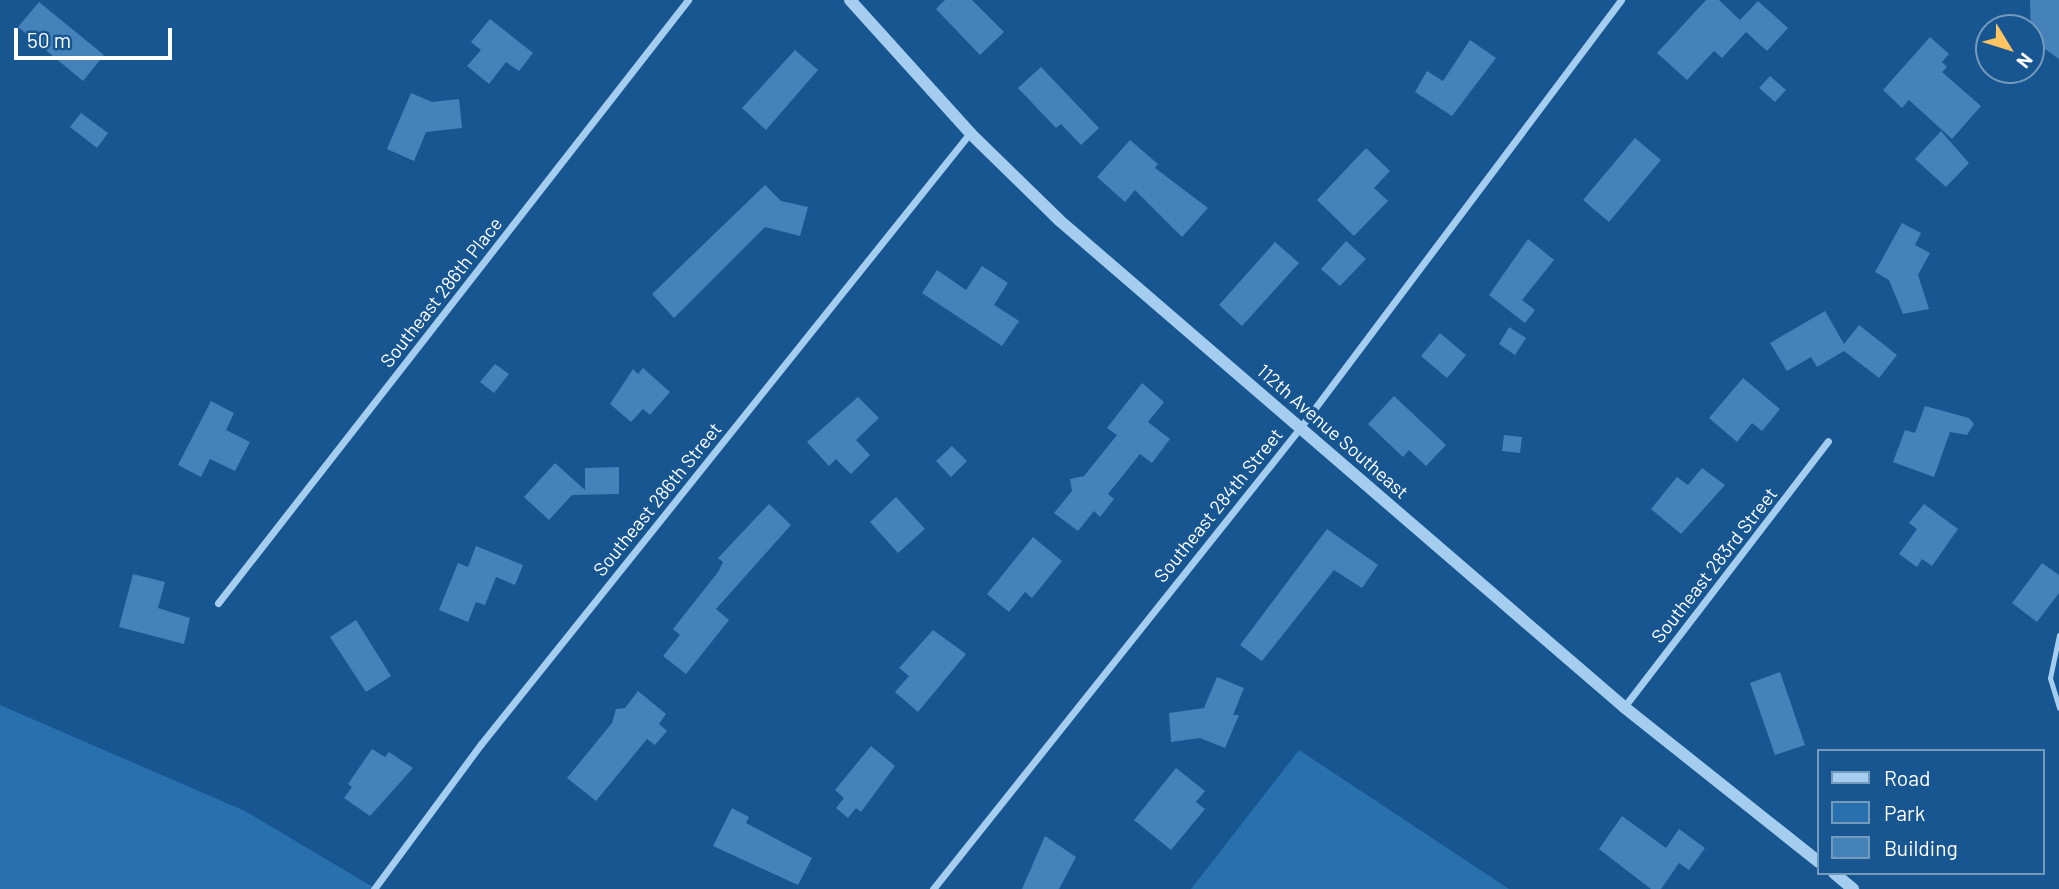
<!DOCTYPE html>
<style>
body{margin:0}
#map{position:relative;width:2059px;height:889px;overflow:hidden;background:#175690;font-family:Barlow,sans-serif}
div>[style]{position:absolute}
.green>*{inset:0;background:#2970ae}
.building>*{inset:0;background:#4482b9}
.service>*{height:5px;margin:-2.5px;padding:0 2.5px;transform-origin:2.5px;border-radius:2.5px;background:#a4cdf0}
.minor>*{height:7px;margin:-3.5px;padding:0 3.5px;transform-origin:3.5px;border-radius:3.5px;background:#a4cdf0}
.tertiary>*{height:12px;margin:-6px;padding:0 6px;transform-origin:6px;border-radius:6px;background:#a4cdf0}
span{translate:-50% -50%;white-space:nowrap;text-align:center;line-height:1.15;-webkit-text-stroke:7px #175690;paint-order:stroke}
.street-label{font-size:19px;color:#fff}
.legend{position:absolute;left:1817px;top:749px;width:228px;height:126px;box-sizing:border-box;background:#175690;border:2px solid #749abc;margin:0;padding:9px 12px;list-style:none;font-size:21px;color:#fff}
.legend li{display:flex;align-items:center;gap:14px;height:35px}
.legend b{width:35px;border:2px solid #749abc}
.north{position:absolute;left:1975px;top:14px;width:70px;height:70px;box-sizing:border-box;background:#175690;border:2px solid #749abc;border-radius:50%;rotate:128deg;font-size:19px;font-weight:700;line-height:28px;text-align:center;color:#fff}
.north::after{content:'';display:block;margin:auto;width:24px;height:32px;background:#ffc462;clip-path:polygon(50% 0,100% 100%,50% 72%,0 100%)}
.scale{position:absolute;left:14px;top:28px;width:158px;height:32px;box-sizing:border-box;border:4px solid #fff;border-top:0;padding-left:9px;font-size:21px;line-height:24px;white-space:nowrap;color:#fff;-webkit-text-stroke:5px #175690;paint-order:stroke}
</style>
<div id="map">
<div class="green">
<div style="clip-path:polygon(0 705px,245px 811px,376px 889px,0 889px)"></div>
<div style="clip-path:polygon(1299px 750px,1509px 889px,1191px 889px)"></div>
</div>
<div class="building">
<div style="clip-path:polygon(945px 0,972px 0,1004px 32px,980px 55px,936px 9px)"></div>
<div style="clip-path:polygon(1706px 0,1719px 0,1740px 20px,1758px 1px,1788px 28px,1767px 51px,1746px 32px,1722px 58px,1714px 51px,1687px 80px,1657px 53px)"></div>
<div style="clip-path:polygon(2030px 0,2059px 0,2059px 59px,2031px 39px)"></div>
<div style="clip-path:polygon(39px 2px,104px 55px,83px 81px,18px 27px)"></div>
<div style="clip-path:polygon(490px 19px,533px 53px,519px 71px,506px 62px,489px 84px,467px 66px,481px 50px,471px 42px)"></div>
<div style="clip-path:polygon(1930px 37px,1949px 54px,1942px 62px,1947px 67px,1942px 72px,1981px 106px,1952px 139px,1909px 100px,1902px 108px,1883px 90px)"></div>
<div style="clip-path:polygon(1470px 40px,1496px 58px,1452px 116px,1415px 92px,1427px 71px,1443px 81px)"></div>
<div style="clip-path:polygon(795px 50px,818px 70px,766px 130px,742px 108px)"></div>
<div style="clip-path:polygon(1041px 67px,1099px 128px,1081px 145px,1061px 124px,1056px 128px,1018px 88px)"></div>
<div style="clip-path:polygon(1770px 76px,1786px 90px,1775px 102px,1759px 88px)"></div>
<div style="clip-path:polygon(411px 93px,432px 102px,459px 99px,462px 128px,426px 132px,414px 161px,387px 149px)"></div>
<div style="clip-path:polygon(81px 113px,108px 133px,97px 148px,70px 127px)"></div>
<div style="clip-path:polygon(1941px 131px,1969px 163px,1946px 187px,1915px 159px)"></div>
<div style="clip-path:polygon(1635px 138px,1661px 160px,1609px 222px,1583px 200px)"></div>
<div style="clip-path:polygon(1130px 140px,1158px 164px,1155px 168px,1208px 208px,1182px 237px,1135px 190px,1125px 202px,1097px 177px)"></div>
<div style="clip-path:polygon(1366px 148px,1390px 171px,1374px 188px,1388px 201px,1354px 236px,1317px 200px)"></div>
<div style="clip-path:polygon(765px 185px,781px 201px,808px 207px,800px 236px,765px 227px,674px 318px,652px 294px)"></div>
<div style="clip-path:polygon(1902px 223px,1921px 233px,1915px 245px,1930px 253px,1918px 275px,1929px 309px,1903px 314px,1889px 280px,1875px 272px)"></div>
<div style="clip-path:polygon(1528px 239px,1554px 260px,1522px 300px,1535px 310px,1525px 323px,1489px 295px)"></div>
<div style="clip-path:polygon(1346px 241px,1366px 259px,1340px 286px,1321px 269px)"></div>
<div style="clip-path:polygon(1275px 242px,1299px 263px,1242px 326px,1219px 305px)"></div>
<div style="clip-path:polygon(982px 266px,1008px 283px,994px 305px,1019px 321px,1002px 346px,922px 293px,937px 270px,966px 290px)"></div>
<div style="clip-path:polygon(1825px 311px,1844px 344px,1859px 325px,1897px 355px,1879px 378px,1844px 351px,1817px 367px,1811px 357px,1787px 371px,1770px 343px)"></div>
<div style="clip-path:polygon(1509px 327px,1526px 338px,1515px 355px,1499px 344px)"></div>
<div style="clip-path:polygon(1440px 333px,1466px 355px,1447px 378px,1421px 356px)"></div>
<div style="clip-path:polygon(495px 364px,509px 374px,494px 393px,480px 382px)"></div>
<div style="clip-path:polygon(643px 368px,670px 392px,650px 415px,643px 409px,631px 422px,610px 404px,633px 369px,638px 374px)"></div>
<div style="clip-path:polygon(1743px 378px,1780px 409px,1762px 431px,1752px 423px,1737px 442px,1709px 418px)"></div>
<div style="clip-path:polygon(1142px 383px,1164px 402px,1148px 422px,1170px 439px,1152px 463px,1140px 454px,1108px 494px,1114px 499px,1100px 517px,1094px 511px,1078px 531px,1054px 513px,1072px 491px,1070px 479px,1084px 476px,1117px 435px,1107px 428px)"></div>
<div style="clip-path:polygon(1394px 396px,1446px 445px,1426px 466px,1409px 450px,1403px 457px,1368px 424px)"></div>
<div style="clip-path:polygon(858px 397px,879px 418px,856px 440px,870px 455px,851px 474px,836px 459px,829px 466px,807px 442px)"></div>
<div style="clip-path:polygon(211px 401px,234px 413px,226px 430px,250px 442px,235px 471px,210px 459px,201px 477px,178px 465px)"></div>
<div style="clip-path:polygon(1925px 406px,1969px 418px,1974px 424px,1967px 435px,1950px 432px,1934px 477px,1893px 462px,1905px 430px,1915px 433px)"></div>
<div style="clip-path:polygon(1504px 435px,1522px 437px,1520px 453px,1502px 451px)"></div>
<div style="clip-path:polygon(952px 446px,967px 461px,951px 477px,936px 461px)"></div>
<div style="clip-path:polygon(555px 463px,585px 490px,585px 468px,619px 467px,619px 494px,572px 495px,549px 520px,524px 497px)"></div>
<div style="clip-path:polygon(1702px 468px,1725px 485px,1681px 534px,1651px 509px,1677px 477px,1688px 485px)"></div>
<div style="clip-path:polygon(896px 497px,925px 529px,898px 553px,870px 522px)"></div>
<div style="clip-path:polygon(769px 504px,791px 525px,716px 609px,729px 620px,686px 674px,663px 656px,680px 635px,673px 629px,718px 572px,723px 562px,718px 558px)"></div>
<div style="clip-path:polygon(1924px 504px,1958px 529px,1932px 566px,1922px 559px,1917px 567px,1899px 554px,1917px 529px,1909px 523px)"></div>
<div style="clip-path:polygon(1327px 529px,1378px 565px,1362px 588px,1334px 570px,1262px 661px,1240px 645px)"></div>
<div style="clip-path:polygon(1033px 537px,1062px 561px,1032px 598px,1025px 592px,1009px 612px,987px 594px)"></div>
<div style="clip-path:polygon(476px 546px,523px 565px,515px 585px,496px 577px,485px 605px,476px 602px,468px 622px,439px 610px,458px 563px,468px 567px)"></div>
<div style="clip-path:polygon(2042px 563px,2059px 575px,2059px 593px,2037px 622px,2012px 603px)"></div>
<div style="clip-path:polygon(133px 574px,165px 582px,158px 608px,190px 618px,184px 644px,119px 627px)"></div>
<div style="clip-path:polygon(356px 620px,391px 676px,366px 692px,330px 637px)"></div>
<div style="clip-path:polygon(933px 630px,966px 654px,918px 712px,895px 692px,909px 676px,899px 668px)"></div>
<div style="clip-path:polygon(1780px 672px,1805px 745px,1775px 755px,1750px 683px)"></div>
<div style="clip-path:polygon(1217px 677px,1244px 688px,1233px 715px,1239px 715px,1225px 748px,1200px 738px,1171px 742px,1169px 713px,1204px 708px)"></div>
<div style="clip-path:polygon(638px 691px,666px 714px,659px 724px,667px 731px,655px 745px,647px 739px,596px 801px,567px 778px,612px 723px,616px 709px,625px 708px)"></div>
<div style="clip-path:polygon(871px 746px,895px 766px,861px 812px,856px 808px,848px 818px,836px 808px,844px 798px,835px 790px)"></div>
<div style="clip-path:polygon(372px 749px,385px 757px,389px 752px,413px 768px,370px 816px,344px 798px,352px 787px,348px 784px)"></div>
<div style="clip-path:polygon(1176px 768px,1205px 791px,1196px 802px,1205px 809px,1171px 850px,1134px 820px)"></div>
<div style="clip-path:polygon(732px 808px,749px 817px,746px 823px,812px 858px,798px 885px,713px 846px)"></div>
<div style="clip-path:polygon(1622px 816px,1666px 848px,1679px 829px,1705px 848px,1689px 870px,1679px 863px,1661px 889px,1651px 889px,1599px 849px)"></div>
<div style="clip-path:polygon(1045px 836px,1076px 857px,1059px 889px,1022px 889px)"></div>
</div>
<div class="service">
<div style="left:2059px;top:635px;width:44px;rotate:101.8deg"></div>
<div style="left:2050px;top:678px;width:31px;rotate:73deg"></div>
</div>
<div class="minor">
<div style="left:218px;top:603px;width:765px;rotate:-52.07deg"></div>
<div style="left:1624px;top:707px;width:335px;rotate:-52.5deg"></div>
<div style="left:374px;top:889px;width:180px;rotate:-53.6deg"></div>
<div style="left:481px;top:744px;width:783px;rotate:-51.33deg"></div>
<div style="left:933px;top:889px;width:589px;rotate:-51.48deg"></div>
<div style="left:1300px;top:428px;width:535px;rotate:-53.13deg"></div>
</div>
<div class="tertiary">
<div style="left:850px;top:0;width:179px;rotate:47.9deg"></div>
<div style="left:970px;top:133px;width:124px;rotate:44.3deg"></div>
<div style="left:1059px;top:220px;width:746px;rotate:40.76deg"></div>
<div style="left:1624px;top:707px;width:249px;rotate:38.5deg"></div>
<div style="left:1834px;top:873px;width:25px;rotate:40deg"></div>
</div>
<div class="street-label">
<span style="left:441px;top:292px;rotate:-52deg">Southeast 286th Place</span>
<span style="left:1333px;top:431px;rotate:41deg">112th Avenue Southeast</span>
<span style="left:657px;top:499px;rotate:-51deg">Southeast 286th Street</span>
<span style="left:1218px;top:505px;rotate:-51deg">Southeast 284th Street</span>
<span style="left:1714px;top:565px;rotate:-52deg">Southeast 283rd Street</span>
</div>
<ul class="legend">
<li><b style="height:9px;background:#a4cdf0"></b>Road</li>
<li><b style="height:19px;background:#2970ae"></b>Park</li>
<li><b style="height:19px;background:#4482b9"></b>Building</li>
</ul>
<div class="north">N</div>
<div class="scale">50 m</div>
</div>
